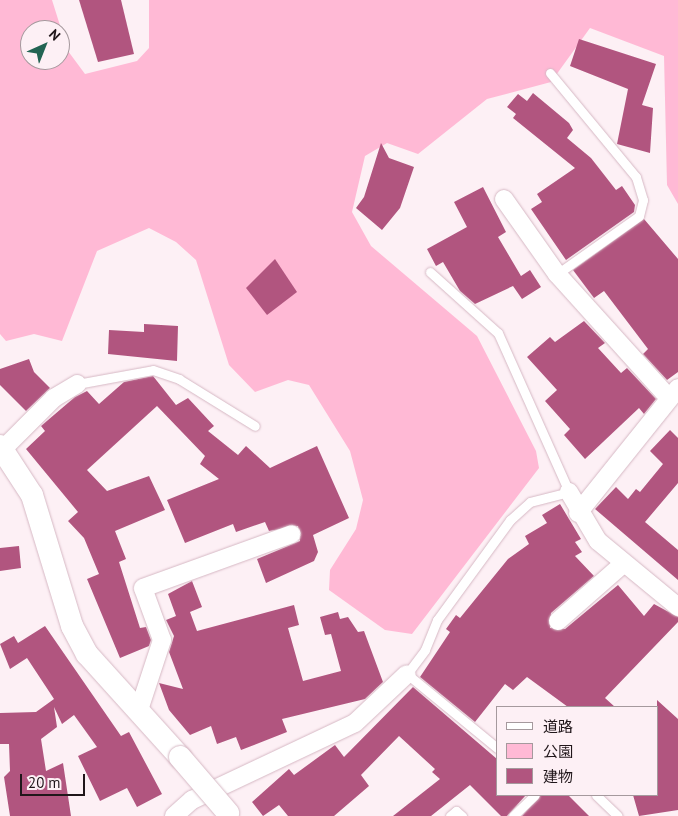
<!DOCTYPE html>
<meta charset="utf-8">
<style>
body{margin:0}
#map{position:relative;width:678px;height:816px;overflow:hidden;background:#fdf0f5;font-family:"PT Sans","Noto Sans JP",sans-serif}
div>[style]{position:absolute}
.green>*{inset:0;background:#ffb9d5}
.building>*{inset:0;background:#b1557f}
.roads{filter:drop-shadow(0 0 1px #d6b8c4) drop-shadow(0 0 1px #d6b8c4)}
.service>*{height:9px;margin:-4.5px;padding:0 4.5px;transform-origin:4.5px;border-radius:4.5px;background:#fff}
.minor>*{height:18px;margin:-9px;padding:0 9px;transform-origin:9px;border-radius:9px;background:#fff}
.tertiary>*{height:22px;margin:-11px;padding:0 11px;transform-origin:11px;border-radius:11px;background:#fff}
.bridges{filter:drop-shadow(0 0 1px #d6b8c4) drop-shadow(0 0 1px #d6b8c4)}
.tertiary-bridge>*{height:22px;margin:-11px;padding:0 11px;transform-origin:11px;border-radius:11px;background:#fff}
span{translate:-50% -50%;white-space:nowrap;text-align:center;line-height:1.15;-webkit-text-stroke:4px #fdf0f5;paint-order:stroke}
.legend{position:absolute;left:496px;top:706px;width:162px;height:90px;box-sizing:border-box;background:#fdf0f5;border:1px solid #a5999d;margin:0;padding:6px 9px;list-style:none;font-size:15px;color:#20161a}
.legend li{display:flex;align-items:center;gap:10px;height:25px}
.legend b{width:25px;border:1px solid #a5999d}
.north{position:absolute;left:20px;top:20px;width:50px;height:50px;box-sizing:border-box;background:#fdf0f5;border:1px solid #a5999d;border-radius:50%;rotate:44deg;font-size:14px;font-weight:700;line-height:20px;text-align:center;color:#20161a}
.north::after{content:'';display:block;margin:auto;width:18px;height:22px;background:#226453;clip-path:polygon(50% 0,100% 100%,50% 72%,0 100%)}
.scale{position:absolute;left:20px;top:774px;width:65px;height:22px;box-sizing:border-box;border:2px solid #20161a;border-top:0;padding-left:6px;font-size:15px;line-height:18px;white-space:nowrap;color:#20161a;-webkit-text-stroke:4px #fdf0f5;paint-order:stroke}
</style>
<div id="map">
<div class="green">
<div style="clip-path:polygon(evenodd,0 0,52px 0,68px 51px,85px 74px,137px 61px,149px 48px,149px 0,678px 0,678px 204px,667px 185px,664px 56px,590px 28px,551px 82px,487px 99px,418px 154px,387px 143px,365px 156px,352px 212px,371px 246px,477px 336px,536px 451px,539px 468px,412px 634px,385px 630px,329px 590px,330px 570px,356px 529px,363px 500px,350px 451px,309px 385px,288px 380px,255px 392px,229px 365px,196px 260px,176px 242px,149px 228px,97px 251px,62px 341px,34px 334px,6px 341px,0 334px,0 0,30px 30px,60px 30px,60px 60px,30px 60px,30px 30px)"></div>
</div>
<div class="building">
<div style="clip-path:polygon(79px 0,121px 0,134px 54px,98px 62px)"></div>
<div style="clip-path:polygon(579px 39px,656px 64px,642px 105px,653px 108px,650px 153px,617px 144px,628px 89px,570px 66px)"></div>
<div style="clip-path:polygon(533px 93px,569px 123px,573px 130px,567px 138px,591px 158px,616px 190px,622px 186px,635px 205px,634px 212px,566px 260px,531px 209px,542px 202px,537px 194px,575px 168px,513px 118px,516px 114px,507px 107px,518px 94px,527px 101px)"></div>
<div style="clip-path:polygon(381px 143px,389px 158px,414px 167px,400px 208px,382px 230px,356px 208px,364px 197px)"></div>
<div style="clip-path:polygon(483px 187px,506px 232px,498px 237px,521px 276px,530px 270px,541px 287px,522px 299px,513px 286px,475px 304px,460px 291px,443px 262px,436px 266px,427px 249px,467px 227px,454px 202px)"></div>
<div style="clip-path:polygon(644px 219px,678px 259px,678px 372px,667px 380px,643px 354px,648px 349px,604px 291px,594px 298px,573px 270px)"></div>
<div style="clip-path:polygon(275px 259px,297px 292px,267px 315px,246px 288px)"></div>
<div style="clip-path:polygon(584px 321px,605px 343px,598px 348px,621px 373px,627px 368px,656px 399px,644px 414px,639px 408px,585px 459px,564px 435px,570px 429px,545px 401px,557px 390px,527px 357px,550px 337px,555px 342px)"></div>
<div style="clip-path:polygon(144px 324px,178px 326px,177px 361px,108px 354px,109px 330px,144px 332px)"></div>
<div style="clip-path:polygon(29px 359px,34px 372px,50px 388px,26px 411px,0 385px,0 369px)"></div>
<div style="clip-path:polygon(153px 376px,176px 405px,188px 398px,214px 426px,208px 431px,238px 455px,246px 446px,270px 468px,317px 446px,349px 518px,313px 535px,318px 552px,314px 561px,266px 583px,257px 559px,300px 541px,298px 526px,269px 531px,265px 522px,236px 532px,233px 524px,185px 543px,167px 500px,219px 479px,200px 464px,205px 456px,157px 406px,87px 470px,107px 491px,149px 476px,165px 510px,115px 531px,126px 559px,119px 562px,140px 628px,146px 627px,151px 640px,149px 646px,120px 658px,87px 579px,99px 574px,84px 538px,68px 521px,78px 512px,26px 449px,45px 431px,41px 426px,75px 397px,87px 391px,99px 404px,124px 382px)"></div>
<div style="clip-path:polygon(670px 430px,678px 438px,678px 483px,645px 522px,678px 550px,678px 580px,595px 509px,616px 487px,628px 499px,636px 489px,640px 492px,663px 464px,650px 451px)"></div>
<div style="clip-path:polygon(560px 504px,581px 539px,575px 542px,582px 552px,575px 556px,594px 576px,551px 613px,550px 628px,565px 629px,618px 585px,644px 616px,654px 604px,678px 617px,678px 622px,605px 698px,615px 707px,568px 707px,527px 677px,513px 690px,505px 684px,475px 722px,420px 677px,450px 632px,446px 629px,456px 615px,460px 618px,508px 559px,529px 544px,525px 536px,547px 523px,542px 515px)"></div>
<div style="clip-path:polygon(19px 546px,21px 568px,0 571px,0 548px)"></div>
<div style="clip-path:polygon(192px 581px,202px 607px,190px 612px,197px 631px,294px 605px,299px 625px,288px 628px,303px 681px,341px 671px,331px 634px,325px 635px,320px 617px,338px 612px,340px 619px,348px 617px,358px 632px,364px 631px,383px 682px,365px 699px,282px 719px,287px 732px,241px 750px,236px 737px,217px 744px,211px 726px,190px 735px,169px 710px,159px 683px,183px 689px,169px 652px,174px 636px,166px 620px,176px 616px,168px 594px)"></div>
<div style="clip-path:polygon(45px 626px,121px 736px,129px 732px,162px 794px,137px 807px,127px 788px,100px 801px,78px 756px,97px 747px,74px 715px,62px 724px,54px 707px,57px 727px,41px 739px,46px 771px,63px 763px,71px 816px,10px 816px,4px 777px,10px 771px,9px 744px,0 744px,0 713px,36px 712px,54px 699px,27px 658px,10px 669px,0 644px,14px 636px,18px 643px)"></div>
<div style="clip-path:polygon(413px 687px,497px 759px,497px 795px,526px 795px,507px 816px,501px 816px,470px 785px,431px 816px,393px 816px,440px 779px,432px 772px,435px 769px,399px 736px,361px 775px,369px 786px,334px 816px,288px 816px,279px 805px,263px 816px,252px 802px,289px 769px,294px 775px,335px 745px,344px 757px)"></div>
<div style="clip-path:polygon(657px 700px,678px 719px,678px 810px,639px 816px,633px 795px,657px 795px)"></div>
<div style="clip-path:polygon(541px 795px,568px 795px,589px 816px,522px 816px)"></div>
</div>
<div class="roads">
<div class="service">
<div style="left:550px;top:73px;width:135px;rotate:50.4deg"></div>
<div style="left:636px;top:177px;width:24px;rotate:73deg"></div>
<div style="left:643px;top:200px;width:16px;rotate:104deg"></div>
<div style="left:639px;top:216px;width:100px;rotate:144.7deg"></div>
<div style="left:430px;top:272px;width:91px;rotate:41.9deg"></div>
<div style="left:498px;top:333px;width:174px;rotate:65.9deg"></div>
<div style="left:569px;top:492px;width:40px;rotate:165.6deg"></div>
<div style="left:530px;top:502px;width:27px;rotate:138deg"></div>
<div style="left:510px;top:520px;width:124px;rotate:126.1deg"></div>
<div style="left:437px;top:620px;width:32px;rotate:112deg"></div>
<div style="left:425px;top:650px;width:30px;rotate:127deg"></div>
<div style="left:407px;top:674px;width:117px;rotate:39.4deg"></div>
<div style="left:77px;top:384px;width:77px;rotate:-10.4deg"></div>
<div style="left:153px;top:370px;width:28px;rotate:19deg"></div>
<div style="left:179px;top:379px;width:89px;rotate:31.7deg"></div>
<div style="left:596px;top:795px;width:30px;rotate:44deg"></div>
<div style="left:450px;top:816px;width:8px;rotate:-40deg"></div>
<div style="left:456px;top:811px;width:8px;rotate:40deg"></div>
<div style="left:513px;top:816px;width:30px;rotate:-44deg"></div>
</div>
<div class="minor">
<div style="left:504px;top:199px;width:92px;rotate:54.8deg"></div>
<div style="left:557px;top:274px;width:166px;rotate:47.9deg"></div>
<div style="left:3px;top:449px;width:72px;rotate:-45deg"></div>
<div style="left:54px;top:398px;width:27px;rotate:-31deg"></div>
<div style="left:569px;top:492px;width:57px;rotate:59.4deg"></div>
<div style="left:598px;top:541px;width:104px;rotate:39.5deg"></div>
<div style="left:578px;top:513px;width:160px;rotate:-51.3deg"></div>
<div style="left:558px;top:621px;width:86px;rotate:-41.2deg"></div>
<div style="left:139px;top:710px;width:74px;rotate:-71.8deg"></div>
<div style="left:162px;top:640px;width:55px;rotate:-110.1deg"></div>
<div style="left:143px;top:588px;width:158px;rotate:-19.9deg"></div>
<div style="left:174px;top:816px;width:24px;rotate:-42deg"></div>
<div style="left:192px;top:800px;width:180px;rotate:-25.3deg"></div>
<div style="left:355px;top:723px;width:71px;rotate:-43.3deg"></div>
</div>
<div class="tertiary">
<div style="left:0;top:446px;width:59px;rotate:56.9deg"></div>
<div style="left:32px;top:495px;width:137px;rotate:73deg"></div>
<div style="left:72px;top:626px;width:32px;rotate:62deg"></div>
<div style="left:87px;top:654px;width:139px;rotate:47.9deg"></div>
</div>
</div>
<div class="bridges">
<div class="tertiary-bridge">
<div style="left:180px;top:757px;width:74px;rotate:49.4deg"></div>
</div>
</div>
<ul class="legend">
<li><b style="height:6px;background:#fff"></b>道路</li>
<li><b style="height:14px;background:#ffb9d5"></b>公園</li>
<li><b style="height:14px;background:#b1557f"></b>建物</li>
</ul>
<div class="north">N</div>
<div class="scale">20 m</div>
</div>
